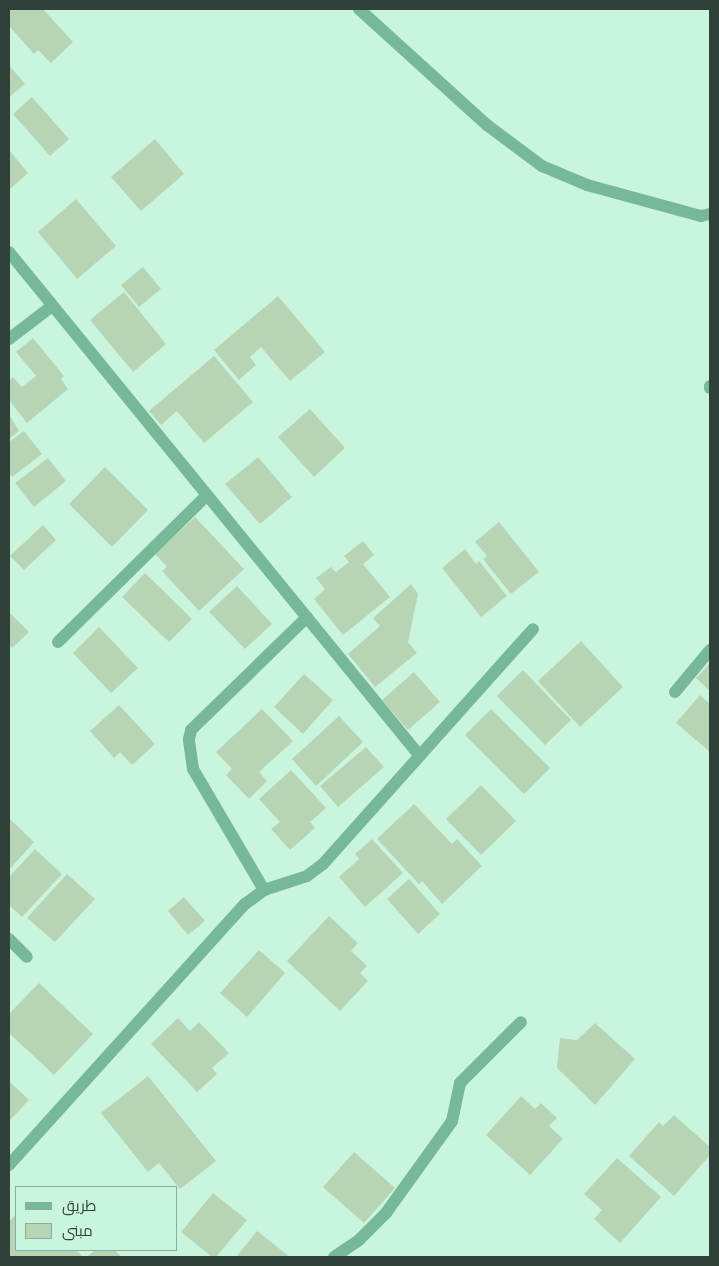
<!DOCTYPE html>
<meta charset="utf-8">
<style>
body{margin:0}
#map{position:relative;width:719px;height:1266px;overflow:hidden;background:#c9f5df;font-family:"Roboto Condensed",Cairo,sans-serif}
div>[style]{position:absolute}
.building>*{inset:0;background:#b7d5b5}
.minor>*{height:12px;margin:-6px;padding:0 6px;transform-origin:6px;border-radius:6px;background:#77b899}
span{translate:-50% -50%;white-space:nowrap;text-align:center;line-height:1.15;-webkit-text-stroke:4px #c9f5df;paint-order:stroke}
.frame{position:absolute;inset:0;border:10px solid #2f4138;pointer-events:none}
.legend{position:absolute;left:15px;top:1186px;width:162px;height:65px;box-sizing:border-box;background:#c9f5df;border:1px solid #8bad9c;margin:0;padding:6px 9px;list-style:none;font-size:15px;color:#2f4138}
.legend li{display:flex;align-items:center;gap:10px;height:25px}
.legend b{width:25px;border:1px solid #8bad9c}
</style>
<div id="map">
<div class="building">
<div style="clip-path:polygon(9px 9px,43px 9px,73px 42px,51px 63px,38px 50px,34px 54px,9px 26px)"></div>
<div style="clip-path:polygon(9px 65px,25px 84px,9px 97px)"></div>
<div style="clip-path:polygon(32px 97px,69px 139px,50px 156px,13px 114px)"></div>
<div style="clip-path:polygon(155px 139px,184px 174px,141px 211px,111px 177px)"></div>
<div style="clip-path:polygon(9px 150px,28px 173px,9px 190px)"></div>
<div style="clip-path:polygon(76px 199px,116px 246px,77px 279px,38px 232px)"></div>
<div style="clip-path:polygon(143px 267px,161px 289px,139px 307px,121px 285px)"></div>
<div style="clip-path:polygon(124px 292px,166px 344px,133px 372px,90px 320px)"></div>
<div style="clip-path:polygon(278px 296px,325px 352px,290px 381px,261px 347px,250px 357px,256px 365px,239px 380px,214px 350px)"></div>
<div style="clip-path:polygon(33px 338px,64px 376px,61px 379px,68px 389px,27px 423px,9px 400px,9px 381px,13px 377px,22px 387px,36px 376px,16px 352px)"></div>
<div style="clip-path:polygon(214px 356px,253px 402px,204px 443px,177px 411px,161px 425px,149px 411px)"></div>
<div style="clip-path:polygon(310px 409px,345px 448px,314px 477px,278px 437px)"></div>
<div style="clip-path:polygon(9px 414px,19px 431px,9px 439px)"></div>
<div style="clip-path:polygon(24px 431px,42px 454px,12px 477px,9px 473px,9px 442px)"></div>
<div style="clip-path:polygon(258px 457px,292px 497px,260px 524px,225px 484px)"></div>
<div style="clip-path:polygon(48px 458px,66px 481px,34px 507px,15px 483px)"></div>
<div style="clip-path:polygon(105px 467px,148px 510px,112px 547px,69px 504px)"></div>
<div style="clip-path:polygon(195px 517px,244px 569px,199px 611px,162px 571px,167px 567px,155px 554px)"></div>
<div style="clip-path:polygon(499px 522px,539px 572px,511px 594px,483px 559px,487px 556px,475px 542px)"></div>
<div style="clip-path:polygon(43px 525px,56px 540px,24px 570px,10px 556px)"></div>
<div style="clip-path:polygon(363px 541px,374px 555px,363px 564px,390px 597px,343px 635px,314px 599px,325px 589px,316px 578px,331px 567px,336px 572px,349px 562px,344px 556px)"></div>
<div style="clip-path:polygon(465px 549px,476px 564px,479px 561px,507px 596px,481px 617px,442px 568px)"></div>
<div style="clip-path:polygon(145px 573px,192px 619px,169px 642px,122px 597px)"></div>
<div style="clip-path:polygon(411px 584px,418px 594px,408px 642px,417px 653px,375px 687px,348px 654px,380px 626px,373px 618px)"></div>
<div style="clip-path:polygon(237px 586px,272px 624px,245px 649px,209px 612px)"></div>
<div style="clip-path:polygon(9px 612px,29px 632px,12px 648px,9px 644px)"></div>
<div style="clip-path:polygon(99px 627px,138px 668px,111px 693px,73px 653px)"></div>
<div style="clip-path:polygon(581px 641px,623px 687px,580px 727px,538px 681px)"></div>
<div style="clip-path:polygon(710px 663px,710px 691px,696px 678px)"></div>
<div style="clip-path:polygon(523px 670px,571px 720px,545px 745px,497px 696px)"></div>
<div style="clip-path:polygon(414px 672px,440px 702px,408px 730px,382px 700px)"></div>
<div style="clip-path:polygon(304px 674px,333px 700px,303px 734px,274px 707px)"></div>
<div style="clip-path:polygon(700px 695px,710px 704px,710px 752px,676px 723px)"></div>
<div style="clip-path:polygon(119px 705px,155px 744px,132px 765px,120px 752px,114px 758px,90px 731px)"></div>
<div style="clip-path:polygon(262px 709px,293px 741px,259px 772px,267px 781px,249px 799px,226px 775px,232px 769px,216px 752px)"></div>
<div style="clip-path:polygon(491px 709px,550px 768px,524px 794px,465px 735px)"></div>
<div style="clip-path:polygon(339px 716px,363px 742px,316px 786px,292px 759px)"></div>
<div style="clip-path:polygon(366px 747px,384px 767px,338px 807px,320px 786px)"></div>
<div style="clip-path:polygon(291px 770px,326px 808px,310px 822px,315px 828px,290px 850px,271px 829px,280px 822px,259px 799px)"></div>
<div style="clip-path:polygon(481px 785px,516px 821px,481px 855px,446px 819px)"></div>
<div style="clip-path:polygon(414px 804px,452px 844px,457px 839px,482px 866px,442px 904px,422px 881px,419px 884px,377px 839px)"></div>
<div style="clip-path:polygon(9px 818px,34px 842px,9px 870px)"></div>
<div style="clip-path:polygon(372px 839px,403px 873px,365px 907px,339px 877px,359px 859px,355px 854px)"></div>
<div style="clip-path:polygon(35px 849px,62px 874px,22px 917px,9px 905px,9px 877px)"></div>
<div style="clip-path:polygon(67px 874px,95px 899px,55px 942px,27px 918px)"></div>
<div style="clip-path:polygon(409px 879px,440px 914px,418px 934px,387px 899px)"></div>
<div style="clip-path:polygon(184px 897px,205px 921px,188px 935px,168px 911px)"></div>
<div style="clip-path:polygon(329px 916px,358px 943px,351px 951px,367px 966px,360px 973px,368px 981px,340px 1011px,287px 961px)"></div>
<div style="clip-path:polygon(259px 950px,285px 973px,247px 1017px,220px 993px)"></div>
<div style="clip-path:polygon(39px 983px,93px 1034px,54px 1075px,9px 1033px,9px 1014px)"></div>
<div style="clip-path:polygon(178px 1018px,190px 1031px,199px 1022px,229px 1053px,212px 1068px,217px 1074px,197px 1092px,151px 1044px)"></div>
<div style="clip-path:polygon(595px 1023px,635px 1059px,595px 1105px,557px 1068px,560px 1038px,577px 1040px)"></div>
<div style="clip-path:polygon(148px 1076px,216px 1161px,180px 1189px,159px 1163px,148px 1172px,101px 1113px)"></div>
<div style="clip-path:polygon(9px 1081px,29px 1100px,9px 1121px)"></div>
<div style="clip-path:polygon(521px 1096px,535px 1109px,541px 1103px,557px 1118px,549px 1126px,563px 1139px,530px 1175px,486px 1135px)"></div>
<div style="clip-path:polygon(674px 1115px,710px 1147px,710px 1155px,674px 1196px,629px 1156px,659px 1122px,663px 1126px)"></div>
<div style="clip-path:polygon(354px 1152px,395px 1188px,364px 1223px,323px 1187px)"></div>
<div style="clip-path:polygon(617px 1158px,661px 1197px,620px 1243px,594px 1219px,602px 1210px,584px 1194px)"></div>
<div style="clip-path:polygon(213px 1193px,247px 1220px,216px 1257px,212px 1257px,181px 1232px)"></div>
<div style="clip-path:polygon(16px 1215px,16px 1250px,76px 1250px,83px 1257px,9px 1257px,9px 1221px)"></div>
<div style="clip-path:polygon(257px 1231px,290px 1257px,236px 1257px)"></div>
<div style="clip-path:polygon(95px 1250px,115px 1250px,121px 1257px,87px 1257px)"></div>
</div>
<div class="minor">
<div style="left:359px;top:9px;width:173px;rotate:42.2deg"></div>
<div style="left:487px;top:125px;width:69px;rotate:36.7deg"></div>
<div style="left:542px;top:166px;width:49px;rotate:22.9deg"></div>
<div style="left:587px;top:185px;width:118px;rotate:15.2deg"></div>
<div style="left:701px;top:216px;width:9px;rotate:-13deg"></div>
<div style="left:9px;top:252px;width:649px;rotate:50.82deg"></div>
<div style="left:9px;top:339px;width:54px;rotate:-37.5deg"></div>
<div style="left:710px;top:386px;width:2px;rotate:90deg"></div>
<div style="left:58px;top:642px;width:209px;rotate:-44.6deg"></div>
<div style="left:675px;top:692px;width:55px;rotate:-50.2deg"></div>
<div style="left:264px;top:890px;width:140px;rotate:-120.4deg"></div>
<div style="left:193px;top:769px;width:30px;rotate:-98deg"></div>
<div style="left:189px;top:739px;width:9px;rotate:-77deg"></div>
<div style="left:191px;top:730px;width:162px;rotate:-44.2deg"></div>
<div style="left:9px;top:939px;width:25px;rotate:45deg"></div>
<div style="left:9px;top:1165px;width:352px;rotate:-47.9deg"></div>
<div style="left:245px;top:904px;width:24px;rotate:-36deg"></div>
<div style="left:264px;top:890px;width:45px;rotate:-18deg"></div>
<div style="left:307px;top:876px;width:20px;rotate:-37deg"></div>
<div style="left:323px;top:864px;width:315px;rotate:-48.2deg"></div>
<div style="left:334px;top:1257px;width:30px;rotate:-34deg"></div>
<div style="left:359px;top:1240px;width:38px;rotate:-45deg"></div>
<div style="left:386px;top:1213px;width:113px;rotate:-54.3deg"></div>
<div style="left:452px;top:1121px;width:39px;rotate:-78deg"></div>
<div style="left:460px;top:1083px;width:86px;rotate:-45deg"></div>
</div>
<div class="frame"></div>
<ul class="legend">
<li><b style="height:6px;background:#77b899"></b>طريق</li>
<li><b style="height:14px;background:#b7d5b5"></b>مبنى</li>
</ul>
</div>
